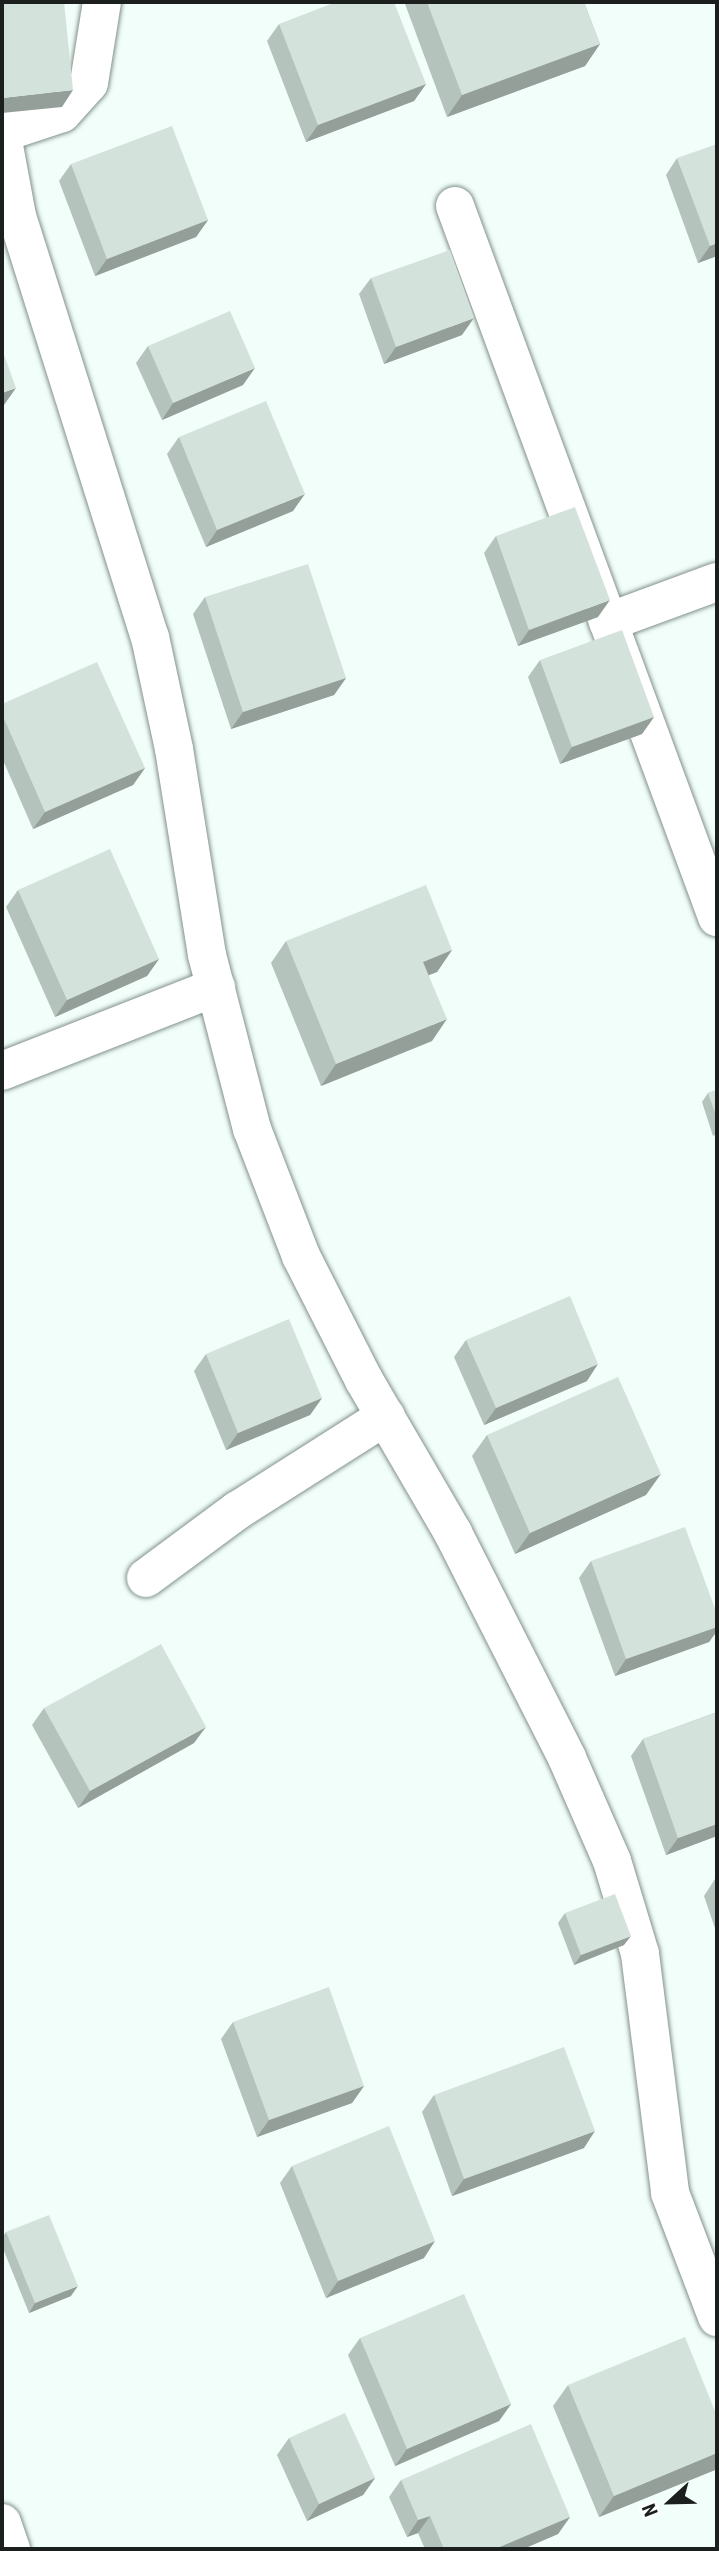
<!DOCTYPE html>
<style>
body{margin:0}
#map{position:relative;width:719px;height:2551px;overflow:hidden;background:#f1fef9;font-family:"Roboto Condensed",sans-serif}
div>[style]{position:absolute}
.roads{filter:drop-shadow(0 0 2px #82918a) drop-shadow(0 0 2px #82918a)}
.minor>*{height:38px;margin:-19px;padding:0 19px;transform-origin:19px;border-radius:19px;background:#fff}
.wall>*{inset:0;background:#b5c3bd}
.shaded-wall>*{inset:0;background:#949f9a}
.building>*{inset:0;background:#d3e3dc}
span{translate:-50% -50%;white-space:nowrap;text-align:center;line-height:1.15;-webkit-text-stroke:5px #fff;paint-order:stroke}
.frame{position:absolute;inset:0;border:4px solid #1b201e;pointer-events:none}
.north{position:absolute;left:635px;top:2467px;width:70px;height:70px;-webkit-text-stroke:5px #fff;paint-order:stroke;rotate:248deg;font-size:19px;font-weight:700;line-height:28px;text-align:center;color:#1b201e}
.north::after{content:'';display:block;margin:auto;width:24px;height:32px;background:#1b201e;clip-path:polygon(50% 0,100% 100%,50% 72%,0 100%)}
</style>
<div id="map">
<div class="roads">
<div class="minor">
<div style="left:2px;top:133px;width:63px;rotate:-18.4deg"></div>
<div style="left:62px;top:113px;width:40px;rotate:-48deg"></div>
<div style="left:89px;top:83px;width:82px;rotate:-80.9deg"></div>
<div style="left:2px;top:135px;width:82px;rotate:79.5deg"></div>
<div style="left:17px;top:216px;width:442px;rotate:72.5deg"></div>
<div style="left:150px;top:637px;width:115px;rotate:77.9deg"></div>
<div style="left:174px;top:749px;width:209px;rotate:80.9deg"></div>
<div style="left:207px;top:955px;width:180px;rotate:75.5deg"></div>
<div style="left:252px;top:1129px;width:136px;rotate:68.9deg"></div>
<div style="left:301px;top:1256px;width:139px;rotate:63.1deg"></div>
<div style="left:364px;top:1380px;width:177px;rotate:59.8deg"></div>
<div style="left:453px;top:1533px;width:252px;rotate:63.1deg"></div>
<div style="left:567px;top:1758px;width:112px;rotate:66.4deg"></div>
<div style="left:612px;top:1861px;width:97px;rotate:73.2deg"></div>
<div style="left:640px;top:1954px;width:241px;rotate:82.8deg"></div>
<div style="left:670px;top:2193px;width:133px;rotate:69.2deg"></div>
<div style="left:455px;top:206px;width:758px;rotate:69.77deg"></div>
<div style="left:608px;top:622px;width:116px;rotate:-20.2deg"></div>
<div style="left:2px;top:1071px;width:230px;rotate:-21.4deg"></div>
<div style="left:146px;top:1578px;width:114px;rotate:-36.5deg"></div>
<div style="left:238px;top:1510px;width:175px;rotate:-32.4deg"></div>
<div style="left:2px;top:2523px;width:28px;rotate:71deg"></div>
</div>
</div>
<div class="wall">
<div style="clip-path:polygon(407px 2px,584px 2px,600px 44px,585px 66px,447px 117px,405px 4px)"></div>
<div style="clip-path:polygon(279px 24px,426px 84px,414px 101px,306px 142px,267px 41px)"></div>
<div style="clip-path:polygon(677px 158px,717px 256px,698px 263px,666px 175px)"></div>
<div style="clip-path:polygon(71px 164px,208px 220px,196px 237px,95px 276px,59px 181px)"></div>
<div style="clip-path:polygon(371px 278px,462px 335px,384px 364px,359px 294px)"></div>
<div style="clip-path:polygon(148px 346px,243px 385px,162px 420px,136px 363px)"></div>
<div style="clip-path:polygon(179px 437px,293px 511px,206px 547px,167px 454px)"></div>
<div style="clip-path:polygon(496px 536px,598px 617px,518px 646px,484px 553px)"></div>
<div style="clip-path:polygon(205px 597px,346px 678px,334px 695px,231px 729px,193px 614px)"></div>
<div style="clip-path:polygon(540px 660px,654px 717px,642px 734px,560px 764px,528px 677px)"></div>
<div style="clip-path:polygon(2px 704px,145px 768px,133px 785px,33px 829px,2px 758px)"></div>
<div style="clip-path:polygon(18px 890px,159px 959px,147px 976px,55px 1017px,6px 907px)"></div>
<div style="clip-path:polygon(286px 941px,452px 950px,437px 972px,429px 975px,432px 1041px,321px 1086px,271px 963px)"></div>
<div style="clip-path:polygon(717px 1090px,717px 1134px,713px 1136px,702px 1102px,708px 1093px)"></div>
<div style="clip-path:polygon(466px 1340px,587px 1381px,484px 1425px,454px 1357px)"></div>
<div style="clip-path:polygon(206px 1354px,322px 1398px,310px 1415px,226px 1450px,194px 1371px)"></div>
<div style="clip-path:polygon(487px 1435px,646px 1495px,515px 1554px,472px 1456px)"></div>
<div style="clip-path:polygon(591px 1561px,717px 1614px,717px 1631px,709px 1642px,615px 1676px,579px 1578px)"></div>
<div style="clip-path:polygon(44px 1708px,194px 1743px,78px 1808px,32px 1725px)"></div>
<div style="clip-path:polygon(717px 1712px,717px 1836px,666px 1855px,631px 1756px,643px 1739px)"></div>
<div style="clip-path:polygon(717px 1878px,717px 1934px,704px 1896px,715px 1879px)"></div>
<div style="clip-path:polygon(565px 1913px,624px 1945px,574px 1965px,558px 1923px)"></div>
<div style="clip-path:polygon(233px 2022px,364px 2086px,352px 2103px,257px 2137px,221px 2039px)"></div>
<div style="clip-path:polygon(434px 2095px,584px 2148px,452px 2196px,422px 2112px)"></div>
<div style="clip-path:polygon(292px 2166px,424px 2258px,326px 2298px,280px 2183px)"></div>
<div style="clip-path:polygon(6px 2232px,71px 2296px,29px 2313px,2px 2246px,2px 2238px)"></div>
<div style="clip-path:polygon(360px 2338px,511px 2404px,499px 2421px,395px 2466px,348px 2355px)"></div>
<div style="clip-path:polygon(568px 2385px,717px 2416px,717px 2467px,715px 2470px,599px 2517px,553px 2406px)"></div>
<div style="clip-path:polygon(289px 2438px,375px 2478px,363px 2495px,307px 2521px,277px 2455px)"></div>
<div style="clip-path:polygon(401px 2480px,570px 2517px,558px 2534px,523px 2549px,425px 2549px,418px 2533px,407px 2537px,389px 2497px)"></div>
</div>
<div class="shaded-wall">
<div style="clip-path:polygon(600px 44px,585px 66px,447px 117px,462px 95px)"></div>
<div style="clip-path:polygon(426px 84px,414px 101px,306px 142px,318px 125px)"></div>
<div style="clip-path:polygon(73px 90px,62px 107px,2px 113px,2px 98px)"></div>
<div style="clip-path:polygon(208px 220px,196px 237px,95px 276px,107px 259px)"></div>
<div style="clip-path:polygon(717px 243px,717px 256px,698px 263px,710px 246px)"></div>
<div style="clip-path:polygon(474px 318px,462px 335px,384px 364px,396px 347px)"></div>
<div style="clip-path:polygon(255px 368px,243px 385px,162px 420px,173px 403px)"></div>
<div style="clip-path:polygon(16px 388px,4px 405px,2px 406px,2px 393px)"></div>
<div style="clip-path:polygon(305px 494px,293px 511px,206px 547px,217px 530px)"></div>
<div style="clip-path:polygon(610px 600px,598px 617px,518px 646px,529px 630px)"></div>
<div style="clip-path:polygon(346px 678px,334px 695px,231px 729px,243px 712px)"></div>
<div style="clip-path:polygon(654px 717px,642px 734px,560px 764px,572px 747px)"></div>
<div style="clip-path:polygon(145px 768px,133px 785px,33px 829px,45px 812px)"></div>
<div style="clip-path:polygon(452px 950px,437px 972px,408px 983px,423px 962px)"></div>
<div style="clip-path:polygon(159px 959px,147px 976px,55px 1017px,67px 1000px)"></div>
<div style="clip-path:polygon(447px 1019px,432px 1041px,321px 1086px,336px 1064px)"></div>
<div style="clip-path:polygon(598px 1364px,587px 1381px,484px 1425px,496px 1408px)"></div>
<div style="clip-path:polygon(322px 1398px,310px 1415px,226px 1450px,238px 1433px)"></div>
<div style="clip-path:polygon(661px 1474px,646px 1495px,515px 1554px,530px 1533px)"></div>
<div style="clip-path:polygon(717px 1627px,717px 1631px,709px 1642px,615px 1676px,626px 1659px)"></div>
<div style="clip-path:polygon(206px 1727px,194px 1743px,78px 1808px,90px 1791px)"></div>
<div style="clip-path:polygon(717px 1824px,717px 1836px,666px 1855px,678px 1838px)"></div>
<div style="clip-path:polygon(631px 1936px,624px 1945px,574px 1965px,581px 1955px)"></div>
<div style="clip-path:polygon(364px 2086px,352px 2103px,257px 2137px,269px 2120px)"></div>
<div style="clip-path:polygon(595px 2131px,584px 2148px,452px 2196px,464px 2179px)"></div>
<div style="clip-path:polygon(435px 2241px,424px 2258px,326px 2298px,338px 2281px)"></div>
<div style="clip-path:polygon(78px 2286px,71px 2296px,29px 2313px,35px 2303px)"></div>
<div style="clip-path:polygon(511px 2404px,499px 2421px,395px 2466px,407px 2449px)"></div>
<div style="clip-path:polygon(717px 2453px,717px 2467px,715px 2470px,599px 2517px,614px 2496px)"></div>
<div style="clip-path:polygon(375px 2478px,363px 2495px,307px 2521px,319px 2504px)"></div>
<div style="clip-path:polygon(430px 2516px,418px 2533px,407px 2537px,418px 2520px)"></div>
<div style="clip-path:polygon(570px 2517px,558px 2534px,523px 2549px,495px 2549px)"></div>
</div>
<div class="building">
<div style="clip-path:polygon(2px 2px,64px 2px,73px 90px,2px 98px)"></div>
<div style="clip-path:polygon(336px 2px,394px 2px,426px 84px,318px 125px,279px 24px)"></div>
<div style="clip-path:polygon(427px 2px,584px 2px,600px 44px,462px 95px)"></div>
<div style="clip-path:polygon(172px 126px,208px 220px,107px 259px,71px 164px)"></div>
<div style="clip-path:polygon(717px 144px,717px 243px,710px 246px,677px 158px)"></div>
<div style="clip-path:polygon(450px 250px,474px 318px,396px 347px,371px 278px)"></div>
<div style="clip-path:polygon(230px 311px,255px 368px,173px 403px,148px 346px)"></div>
<div style="clip-path:polygon(2px 349px,16px 388px,2px 393px)"></div>
<div style="clip-path:polygon(266px 401px,305px 494px,217px 530px,179px 437px)"></div>
<div style="clip-path:polygon(575px 507px,610px 600px,529px 630px,496px 536px)"></div>
<div style="clip-path:polygon(308px 564px,346px 678px,243px 712px,205px 597px)"></div>
<div style="clip-path:polygon(622px 630px,654px 717px,572px 747px,540px 660px)"></div>
<div style="clip-path:polygon(97px 662px,145px 768px,45px 812px,2px 714px,2px 704px)"></div>
<div style="clip-path:polygon(110px 849px,159px 959px,67px 1000px,18px 890px)"></div>
<div style="clip-path:polygon(426px 885px,452px 950px,423px 962px,447px 1019px,336px 1064px,286px 941px)"></div>
<div style="clip-path:polygon(717px 1090px,717px 1118px,708px 1093px)"></div>
<div style="clip-path:polygon(570px 1296px,598px 1364px,496px 1408px,466px 1340px)"></div>
<div style="clip-path:polygon(289px 1319px,322px 1398px,238px 1433px,206px 1354px)"></div>
<div style="clip-path:polygon(618px 1377px,661px 1474px,530px 1533px,487px 1435px)"></div>
<div style="clip-path:polygon(685px 1527px,717px 1614px,717px 1627px,626px 1659px,591px 1561px)"></div>
<div style="clip-path:polygon(161px 1644px,206px 1727px,90px 1791px,44px 1708px)"></div>
<div style="clip-path:polygon(717px 1712px,717px 1824px,678px 1838px,643px 1739px)"></div>
<div style="clip-path:polygon(615px 1894px,631px 1936px,581px 1955px,565px 1913px)"></div>
<div style="clip-path:polygon(329px 1987px,364px 2086px,269px 2120px,233px 2022px)"></div>
<div style="clip-path:polygon(564px 2047px,595px 2131px,464px 2179px,434px 2095px)"></div>
<div style="clip-path:polygon(389px 2126px,435px 2241px,338px 2281px,292px 2166px)"></div>
<div style="clip-path:polygon(49px 2215px,78px 2286px,35px 2303px,6px 2232px)"></div>
<div style="clip-path:polygon(464px 2294px,511px 2404px,407px 2449px,360px 2338px)"></div>
<div style="clip-path:polygon(685px 2337px,717px 2416px,717px 2453px,614px 2496px,568px 2385px)"></div>
<div style="clip-path:polygon(345px 2413px,375px 2478px,319px 2504px,289px 2438px)"></div>
<div style="clip-path:polygon(531px 2424px,570px 2517px,495px 2549px,444px 2549px,430px 2516px,418px 2520px,401px 2480px)"></div>
</div>
<div class="frame"></div>
<div class="north">N</div>
</div>
